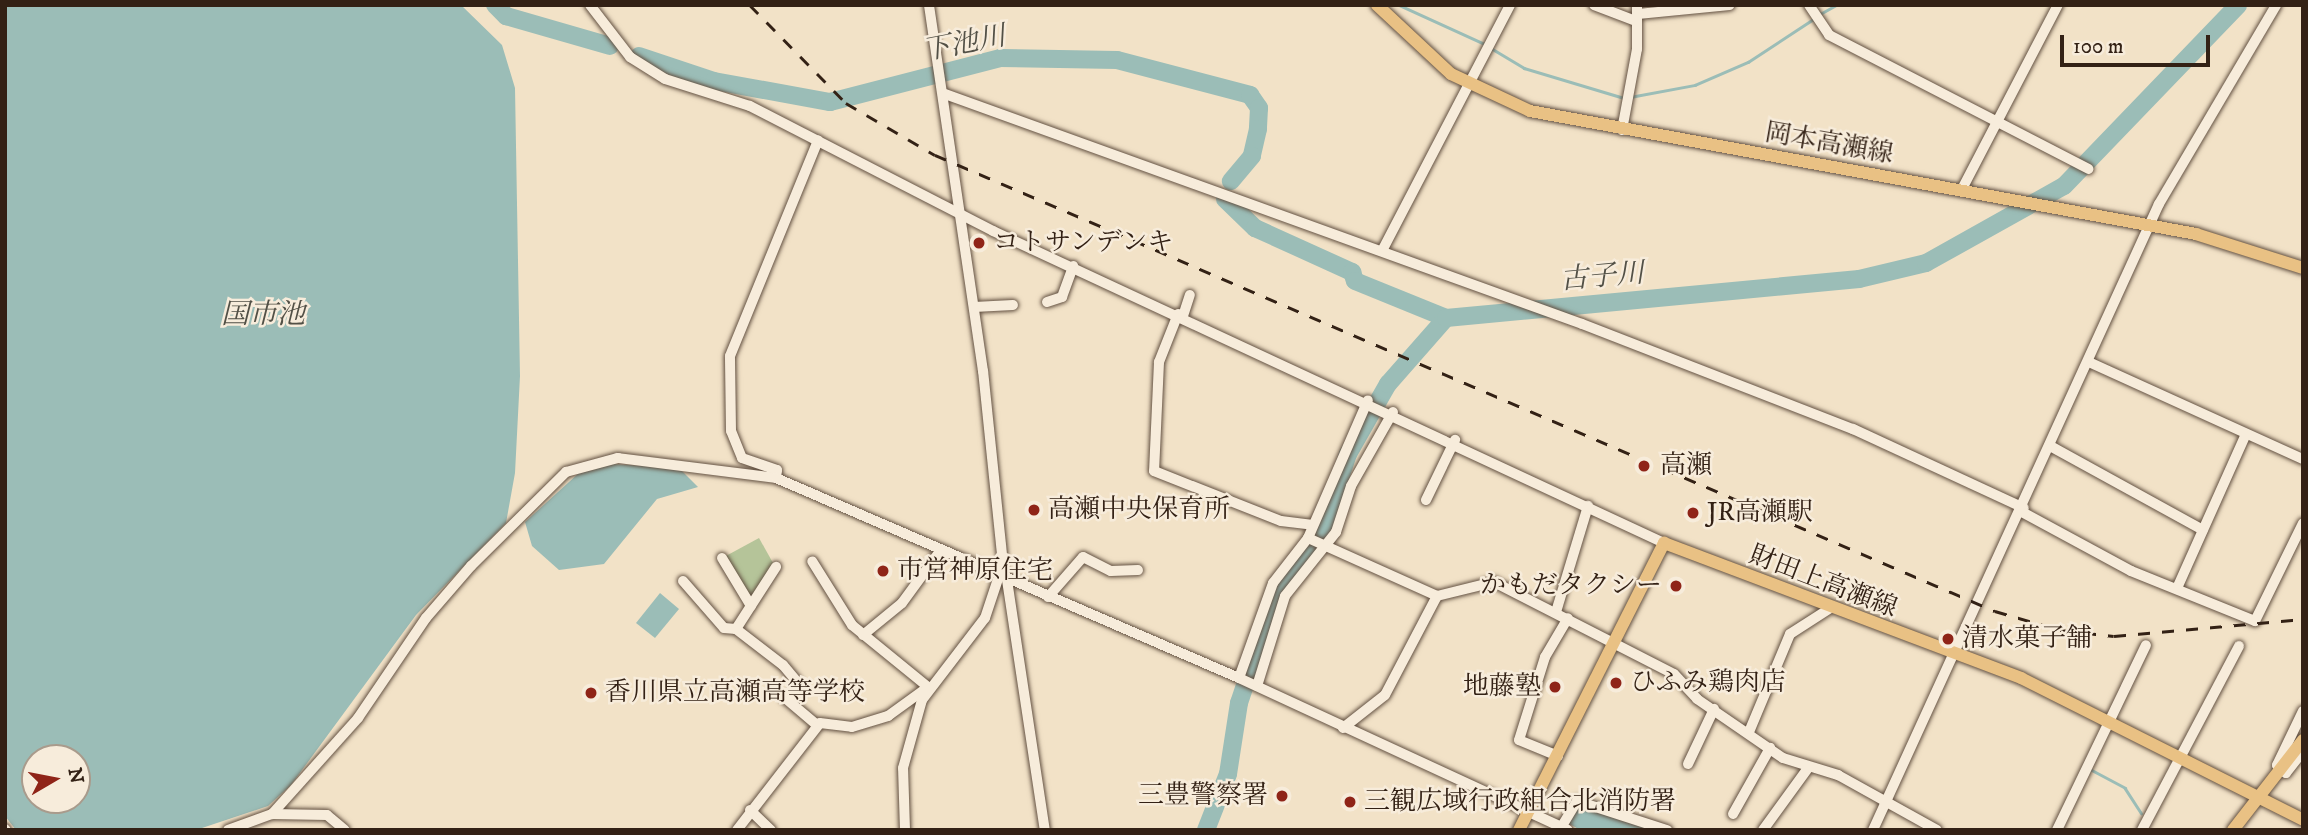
<!DOCTYPE html>
<meta charset="utf-8">
<style>
body{margin:0}
#map{position:relative;width:2308px;height:835px;overflow:hidden;background:#f2e2c7;font-family:"IM FELL DW Pica","Noto Serif JP",serif}
div>[style]{position:absolute}
.green>*{inset:0;background:#b5c499}
.water>*{inset:0;background:#9bbdb7}
.stream>*{height:2.5px;margin:-1.25px;padding:0 1.25px;transform-origin:1.25px;border-radius:1.25px;background:#9bbdb7}
.river>*{height:18px;margin:-9px;padding:0 9px;transform-origin:9px;border-radius:9px;background:#9bbdb7}
.roads{filter:drop-shadow(0 0 2px #635142) drop-shadow(0 0 2px #635142)}
.minor>*{height:10px;margin:-5px;padding:0 5px;transform-origin:5px;border-radius:5px;background:#f7ecdb}
.major>*{height:12px;margin:-6px;padding:0 6px;transform-origin:6px;border-radius:6px;background:#e9c184}
.rail>*{height:2.5px;margin-top:-1.25px;transform-origin:0;background:repeating-linear-gradient(90deg,#332115 0 12px,transparent 0 24px)}
.dots>*{width:19px;height:19px;translate:-50% -50%;box-sizing:border-box;border:4px solid #f7ecdb;border-radius:50%}
span{translate:-50% -50%;white-space:nowrap;text-align:center;line-height:1.15;-webkit-text-stroke:5px #f7ecdb;paint-order:stroke}
.street-label{font-size:26px;color:#332115}
.poi-label{font-size:26px;color:#332115}
.left{translate:0 -50%;text-align:left}
.right{translate:-100% -50%;text-align:right}
.water-label{font-size:28px;color:#525046;font-style:italic}
.frame{position:absolute;inset:0;border:7px solid #332115;pointer-events:none}
.north{position:absolute;left:21px;top:744px;width:70px;height:70px;box-sizing:border-box;background:#f7ecdb;border:2px solid #a99b8c;border-radius:50%;rotate:80deg;font-size:19px;font-weight:700;line-height:28px;text-align:center;color:#332115}
.north::after{content:'';display:block;margin:auto;width:24px;height:32px;background:#8f2418;clip-path:polygon(50% 0,100% 100%,50% 72%,0 100%)}
.scale{position:absolute;left:2060px;top:35px;width:150px;height:32px;box-sizing:border-box;border:4px solid #332115;border-top:0;padding-left:9px;font-size:21px;line-height:24px;white-space:nowrap;color:#332115;-webkit-text-stroke:5px #f7ecdb;paint-order:stroke}
</style>
<div id="map">
<div class="green">
<div style="clip-path:polygon(759px 538px,773px 563px,750px 600px,724px 557px)"></div>
</div>
<div class="water">
<div style="clip-path:polygon(evenodd,5px 5px,461px 5px,502px 45px,515px 88px,520px 376px,515px 473px,506px 523px,416px 615px,291px 785px,268px 806px,196px 830px,16px 830px,5px 816px,5px 5px,35px 758px,77px 758px,77px 800px,35px 800px,35px 758px)"></div>
<div style="clip-path:polygon(612px 464px,679px 468px,698px 487px,657px 499px,604px 564px,559px 570px,532px 546px,525px 522px,580px 472px)"></div>
<div style="clip-path:polygon(660px 593px,679px 609px,655px 638px,636px 623px)"></div>
<div style="clip-path:polygon(1580px 803px,1662px 830px,1580px 830px,1568px 823px)"></div>
</div>
<div class="stream">
<div style="left:1259px;top:5px;width:61px"></div>
<div style="left:1399px;top:5px;width:94px;rotate:24.4deg"></div>
<div style="left:1820px;top:14px;width:18px;rotate:-29deg"></div>
<div style="left:1491px;top:48px;width:39px;rotate:31deg"></div>
<div style="left:1524px;top:68px;width:104px;rotate:16.7deg"></div>
<div style="left:1630px;top:97px;width:66px;rotate:-10.5deg"></div>
<div style="left:1695px;top:85px;width:58px;rotate:-23.5deg"></div>
<div style="left:1748px;top:62px;width:80px;rotate:-33.3deg"></div>
<div style="left:2090px;top:769px;width:40px;rotate:28deg"></div>
<div style="left:2125px;top:788px;width:30px;rotate:57deg"></div>
</div>
<div class="river">
<div style="left:495px;top:5px;width:16px;rotate:45deg"></div>
<div style="left:506px;top:16px;width:108px;rotate:16.1deg"></div>
<div style="left:639px;top:56px;width:79px;rotate:18.4deg"></div>
<div style="left:714px;top:81px;width:118px;rotate:10.3deg"></div>
<div style="left:830px;top:102px;width:176px;rotate:-14.5deg"></div>
<div style="left:1000px;top:58px;width:117px;rotate:1deg"></div>
<div style="left:1117px;top:60px;width:138px;rotate:14.7deg"></div>
<div style="left:1250px;top:95px;width:16px;rotate:55deg"></div>
<div style="left:1259px;top:108px;width:21px;rotate:93deg"></div>
<div style="left:1258px;top:129px;width:28px;rotate:103deg"></div>
<div style="left:1252px;top:156px;width:33px;rotate:130deg"></div>
<div style="left:1225px;top:199px;width:42px;rotate:44deg"></div>
<div style="left:1255px;top:228px;width:107px;rotate:24.4deg"></div>
<div style="left:1352px;top:272px;width:9px;rotate:72deg"></div>
<div style="left:1355px;top:281px;width:98px;rotate:22.1deg"></div>
<div style="left:1206px;top:830px;width:60px;rotate:-68.6deg"></div>
<div style="left:1228px;top:774px;width:72px;rotate:-81.2deg"></div>
<div style="left:1239px;top:703px;width:100px;rotate:-71.4deg"></div>
<div style="left:1271px;top:608px;width:98px;rotate:-57.1deg"></div>
<div style="left:1324px;top:526px;width:76px;rotate:-71.6deg"></div>
<div style="left:1348px;top:454px;width:81px;rotate:-60.3deg"></div>
<div style="left:1388px;top:384px;width:88px;rotate:-48.7deg"></div>
<div style="left:1446px;top:318px;width:415px;rotate:-5.4deg"></div>
<div style="left:1859px;top:279px;width:69px;rotate:-13.4deg"></div>
<div style="left:1926px;top:263px;width:158px;rotate:-29.2deg"></div>
<div style="left:2064px;top:186px;width:251px;rotate:-46.1deg"></div>
</div>
<div class="roads">
<div class="minor">
<div style="left:590px;top:5px;width:66px;rotate:52.4deg"></div>
<div style="left:630px;top:57px;width:41px;rotate:32.2deg"></div>
<div style="left:665px;top:79px;width:89px;rotate:17.6deg"></div>
<div style="left:750px;top:106px;width:273px;rotate:27.2deg"></div>
<div style="left:993px;top:231px;width:740px;rotate:24.94deg"></div>
<div style="left:1594px;top:5px;width:45px;rotate:20.9deg"></div>
<div style="left:1809px;top:5px;width:36px;rotate:56deg"></div>
<div style="left:1829px;top:35px;width:292px;rotate:27.3deg"></div>
<div style="left:1638px;top:14px;width:92px;rotate:-5.6deg"></div>
<div style="left:945px;top:94px;width:677px;rotate:19.85deg"></div>
<div style="left:1582px;top:324px;width:291px;rotate:21.2deg"></div>
<div style="left:1853px;top:429px;width:188px;rotate:24.8deg"></div>
<div style="left:1622px;top:130px;width:82px;rotate:-79.5deg"></div>
<div style="left:1637px;top:49px;width:44px;rotate:-90deg"></div>
<div style="left:1961px;top:191px;width:210px;rotate:-62.5deg"></div>
<div style="left:1383px;top:249px;width:275px;rotate:-62.5deg"></div>
<div style="left:1047px;top:302px;width:16px;rotate:-18deg"></div>
<div style="left:1062px;top:297px;width:33px;rotate:-70deg"></div>
<div style="left:974px;top:307px;width:39px;rotate:-3deg"></div>
<div style="left:1178px;top:314px;width:52px;rotate:111.6deg"></div>
<div style="left:1159px;top:362px;width:109px;rotate:92.6deg"></div>
<div style="left:1154px;top:471px;width:136px;rotate:21.5deg"></div>
<div style="left:1281px;top:521px;width:32px;rotate:7deg"></div>
<div style="left:1183px;top:316px;width:22px;rotate:-72deg"></div>
<div style="left:2091px;top:363px;width:233px;rotate:24.4deg"></div>
<div style="left:2052px;top:447px;width:172px;rotate:28.8deg"></div>
<div style="left:776px;top:478px;width:8px;rotate:-83deg"></div>
<div style="left:777px;top:470px;width:37px;rotate:-161deg"></div>
<div style="left:742px;top:458px;width:29px;rotate:-112deg"></div>
<div style="left:731px;top:431px;width:75px;rotate:-90.8deg"></div>
<div style="left:730px;top:356px;width:233px;rotate:-67.8deg"></div>
<div style="left:1426px;top:500px;width:67px;rotate:-64.2deg"></div>
<div style="left:2022px;top:512px;width:124px;rotate:28.4deg"></div>
<div style="left:2131px;top:571px;width:134px;rotate:22deg"></div>
<div style="left:2255px;top:621px;width:109px;rotate:-63.9deg"></div>
<div style="left:1308px;top:538px;width:141px;rotate:24.2deg"></div>
<div style="left:1437px;top:596px;width:59px;rotate:-13.8deg"></div>
<div style="left:1494px;top:582px;width:202px;rotate:27.1deg"></div>
<div style="left:1674px;top:674px;width:34px;rotate:47deg"></div>
<div style="left:1697px;top:699px;width:104px;rotate:34.5deg"></div>
<div style="left:1783px;top:758px;width:58px;rotate:17.2deg"></div>
<div style="left:1838px;top:775px;width:113px;rotate:29.1deg"></div>
<div style="left:722px;top:558px;width:56px;rotate:58.9deg"></div>
<div style="left:1007px;top:580px;width:253px;rotate:81.4deg"></div>
<div style="left:683px;top:581px;width:62px;rotate:48.9deg"></div>
<div style="left:724px;top:628px;width:12px;rotate:5deg"></div>
<div style="left:736px;top:629px;width:59px;rotate:37.5deg"></div>
<div style="left:783px;top:665px;width:31px;rotate:50deg"></div>
<div style="left:803px;top:689px;width:20px;rotate:153deg"></div>
<div style="left:785px;top:698px;width:42px;rotate:40.2deg"></div>
<div style="left:2178px;top:586px;width:164px;rotate:-65.9deg"></div>
<div style="left:1048px;top:597px;width:53px;rotate:-48.8deg"></div>
<div style="left:1083px;top:557px;width:31px;rotate:27deg"></div>
<div style="left:1111px;top:571px;width:27px;rotate:-2deg"></div>
<div style="left:1556px;top:612px;width:111px;rotate:-73.2deg"></div>
<div style="left:736px;top:629px;width:74px;rotate:-57.2deg"></div>
<div style="left:863px;top:635px;width:50px;rotate:-39.4deg"></div>
<div style="left:902px;top:603px;width:64px;rotate:-53.8deg"></div>
<div style="left:1239px;top:678px;width:101px;rotate:-70.3deg"></div>
<div style="left:1273px;top:583px;width:57px;rotate:-52.1deg"></div>
<div style="left:1308px;top:538px;width:150px;rotate:-66.5deg"></div>
<div style="left:1257px;top:686px;width:94px;rotate:-72.7deg"></div>
<div style="left:1285px;top:596px;width:82px;rotate:-51.4deg"></div>
<div style="left:1336px;top:532px;width:48px;rotate:-71.9deg"></div>
<div style="left:1351px;top:486px;width:85px;rotate:-60.4deg"></div>
<div style="left:2303px;top:711px;width:60px;rotate:115.7deg"></div>
<div style="left:2277px;top:765px;width:12px;rotate:42deg"></div>
<div style="left:2286px;top:773px;width:28px;rotate:-52deg"></div>
<div style="left:1343px;top:728px;width:53px;rotate:-38.2deg"></div>
<div style="left:1385px;top:695px;width:112px;rotate:-62.3deg"></div>
<div style="left:1749px;top:732px;width:106px;rotate:-67.3deg"></div>
<div style="left:1790px;top:634px;width:46px;rotate:-32.7deg"></div>
<div style="left:1558px;top:756px;width:42px;rotate:-157.7deg"></div>
<div style="left:1519px;top:740px;width:87px;rotate:-72.6deg"></div>
<div style="left:1545px;top:657px;width:45px;rotate:-59.5deg"></div>
<div style="left:1688px;top:764px;width:61px;rotate:-64.7deg"></div>
<div style="left:750px;top:810px;width:29px;rotate:44deg"></div>
<div style="left:272px;top:814px;width:129px;rotate:-48.1deg"></div>
<div style="left:358px;top:718px;width:121px;rotate:-55.8deg"></div>
<div style="left:426px;top:618px;width:69px;rotate:-49.1deg"></div>
<div style="left:471px;top:566px;width:134px;rotate:-44.7deg"></div>
<div style="left:566px;top:472px;width:54px;rotate:-15.1deg"></div>
<div style="left:618px;top:458px;width:159px;rotate:7.2deg"></div>
<div style="left:776px;top:478px;width:504px;rotate:23.36deg"></div>
<div style="left:1239px;top:678px;width:362px;rotate:24.8deg"></div>
<div style="left:1733px;top:814px;width:76px;rotate:-60.7deg"></div>
<div style="left:1562px;top:826px;width:29px;rotate:-59deg"></div>
<div style="left:1577px;top:801px;width:95px;rotate:17.9deg"></div>
<div style="left:5px;top:829px;width:1px;rotate:45deg"></div>
<div style="left:228px;top:830px;width:47px;rotate:-20deg"></div>
<div style="left:272px;top:814px;width:55px;rotate:1deg"></div>
<div style="left:327px;top:815px;width:23px;rotate:40deg"></div>
<div style="left:737px;top:830px;width:135px;rotate:-52.2deg"></div>
<div style="left:820px;top:723px;width:32px;rotate:7deg"></div>
<div style="left:852px;top:727px;width:38px;rotate:-17deg"></div>
<div style="left:888px;top:716px;width:49px;rotate:-35.9deg"></div>
<div style="left:928px;top:687px;width:98px;rotate:-140.8deg"></div>
<div style="left:852px;top:625px;width:75px;rotate:-122deg"></div>
<div style="left:905px;top:830px;width:62px;rotate:-91.8deg"></div>
<div style="left:903px;top:768px;width:71px;rotate:-74.4deg"></div>
<div style="left:922px;top:700px;width:103px;rotate:-52.5deg"></div>
<div style="left:985px;top:618px;width:57px;rotate:-71.6deg"></div>
<div style="left:1003px;top:564px;width:194px;rotate:-95.9deg"></div>
<div style="left:983px;top:371px;width:370px;rotate:-98.4deg"></div>
<div style="left:1763px;top:830px;width:77px;rotate:-54deg"></div>
<div style="left:1873px;top:830px;width:688px;rotate:-65.45deg"></div>
<div style="left:2159px;top:204px;width:231px;rotate:-59.5deg"></div>
<div style="left:2057px;top:830px;width:205px;rotate:-64.3deg"></div>
<div style="left:2142px;top:830px;width:208px;rotate:-62.2deg"></div>
</div>
<div class="major">
<div style="left:1377px;top:5px;width:101px;rotate:43deg"></div>
<div style="left:1451px;top:74px;width:87px;rotate:25.1deg"></div>
<div style="left:1530px;top:111px;width:677px;rotate:10.46deg"></div>
<div style="left:2196px;top:234px;width:112px;rotate:17.6deg"></div>
<div style="left:1519px;top:830px;width:322px;rotate:-63.2deg"></div>
<div style="left:1664px;top:543px;width:382px;rotate:20.7deg"></div>
<div style="left:2021px;top:678px;width:316px;rotate:26.7deg"></div>
<div style="left:2233px;top:830px;width:114px;rotate:-52.1deg"></div>
</div>
</div>
<div class="rail">
<div style="left:750px;top:5px;width:137px;rotate:45.6deg"></div>
<div style="left:846px;top:103px;width:103px;rotate:30.3deg"></div>
<div style="left:935px;top:155px;width:1154px;rotate:23.28deg"></div>
<div style="left:1995px;top:611px;width:68px;rotate:16.3deg"></div>
<div style="left:2060px;top:630px;width:54px;rotate:6.3deg"></div>
<div style="left:2114px;top:636px;width:190px;rotate:-5.1deg"></div>
</div>
<div class="dots">
<div style="left:979px;top:243px;background:#8f2418"></div>
<div style="left:1644px;top:466px;background:#8f2418"></div>
<div style="left:1034px;top:510px;background:#8f2418"></div>
<div style="left:1693px;top:513px;background:#8f2418"></div>
<div style="left:883px;top:571px;background:#8f2418"></div>
<div style="left:1676px;top:586px;background:#8f2418"></div>
<div style="left:1948px;top:639px;background:#8f2418"></div>
<div style="left:1616px;top:683px;background:#8f2418"></div>
<div style="left:1555px;top:687px;background:#8f2418"></div>
<div style="left:591px;top:693px;background:#8f2418"></div>
<div style="left:1282px;top:796px;background:#8f2418"></div>
<div style="left:1350px;top:802px;background:#8f2418"></div>
</div>
<div class="street-label">
<span style="left:1829px;top:144px;rotate:10deg">岡本高瀬線</span>
<span style="left:1823px;top:582px;rotate:21deg">財田上高瀬線</span>
</div>
<div class="poi-label">
<span class="left" style="left:993px;top:243px">コトサンデンキ</span>
<span class="left" style="left:1660px;top:466px">高瀬</span>
<span class="left" style="left:1048px;top:510px">高瀬中央保育所</span>
<span class="left" style="left:1707px;top:513px">JR高瀬駅</span>
<span class="left" style="left:897px;top:571px">市営神原住宅</span>
<span class="right" style="left:1662px;top:586px">かもだタクシー</span>
<span class="left" style="left:1962px;top:639px">清水菓子舗</span>
<span class="left" style="left:1630px;top:683px">ひふみ鶏肉店</span>
<span class="right" style="left:1541px;top:687px">地藤塾</span>
<span class="left" style="left:605px;top:693px">香川県立高瀬高等学校</span>
<span class="right" style="left:1268px;top:796px">三豊警察署</span>
<span class="left" style="left:1364px;top:802px">三観広域行政組合北消防署</span>
</div>
<div class="water-label">
<span style="left:964px;top:44px;rotate:-11deg">下池川</span>
<span style="left:1602px;top:277px;rotate:-5deg">古子川</span>
<span style="left:263px;top:315px">国市池</span>
</div>
<div class="frame"></div>
<div class="north">N</div>
<div class="scale">100 m</div>
</div>
